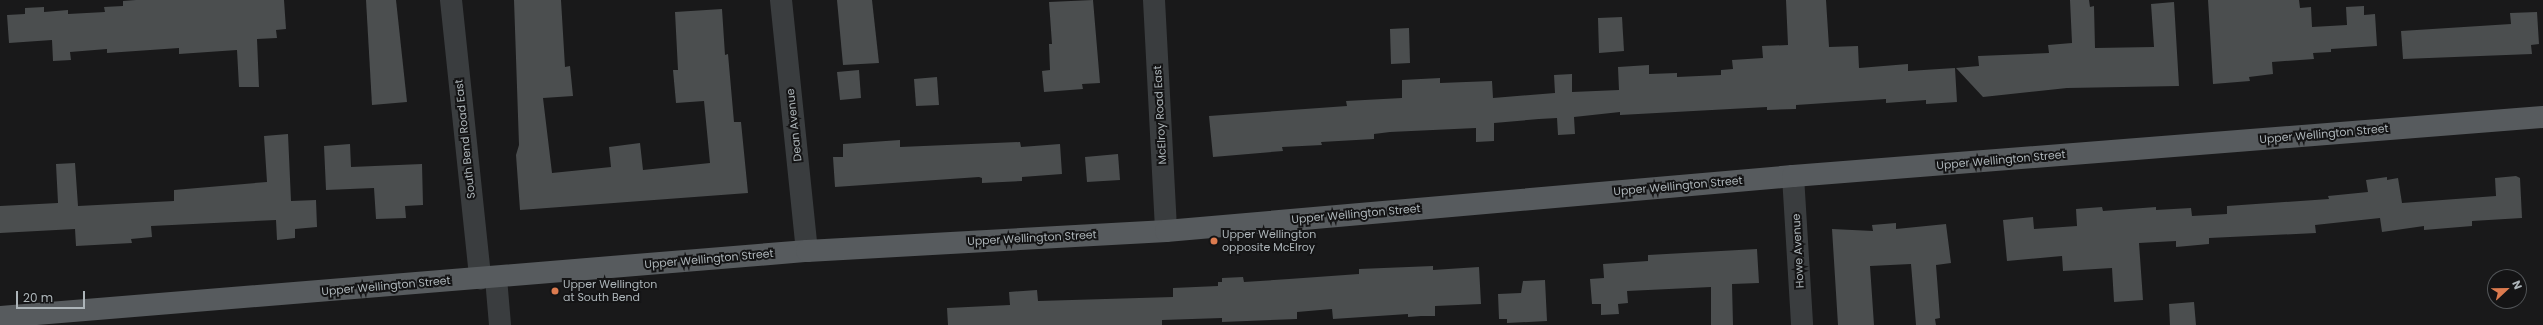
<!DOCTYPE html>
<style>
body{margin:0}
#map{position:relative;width:2543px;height:325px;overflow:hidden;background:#19191a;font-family:Poppins,sans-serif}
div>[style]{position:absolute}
.building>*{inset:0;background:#4b4e4f}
.minor>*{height:22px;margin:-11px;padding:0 11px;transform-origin:11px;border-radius:11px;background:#3a3d3f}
.major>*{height:22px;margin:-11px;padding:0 11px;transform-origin:11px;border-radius:11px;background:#575b5e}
.dots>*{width:11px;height:11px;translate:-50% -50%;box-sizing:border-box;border:2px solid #141415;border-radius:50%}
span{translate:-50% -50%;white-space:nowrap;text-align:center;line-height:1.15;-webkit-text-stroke:4px #141415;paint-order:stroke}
.street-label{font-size:11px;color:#adb5b9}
.poi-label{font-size:11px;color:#adb5b9}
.left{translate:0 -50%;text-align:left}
.north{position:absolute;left:2487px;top:269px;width:40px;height:40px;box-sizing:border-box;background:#141415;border:1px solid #515457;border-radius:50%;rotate:68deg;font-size:11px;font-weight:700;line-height:16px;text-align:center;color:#adb5b9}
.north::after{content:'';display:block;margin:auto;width:14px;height:18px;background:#dc7b4f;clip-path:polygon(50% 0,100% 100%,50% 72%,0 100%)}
.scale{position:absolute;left:16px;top:291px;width:69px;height:18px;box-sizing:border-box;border:2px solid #adb5b9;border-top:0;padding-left:5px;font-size:12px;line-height:14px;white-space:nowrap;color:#adb5b9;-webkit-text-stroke:3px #141415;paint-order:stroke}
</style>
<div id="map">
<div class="building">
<div style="clip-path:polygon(136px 0,284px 0,286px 29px,276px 30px,277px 38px,257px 39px,259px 87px,239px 87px,237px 50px,179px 54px,179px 48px,107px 53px,107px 49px,70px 52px,71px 60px,53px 61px,52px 40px,9px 43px,7px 15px,25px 14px,25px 8px,44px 7px,44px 12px,68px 10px,68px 14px,105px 12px,104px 7px,123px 6px,123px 1px)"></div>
<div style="clip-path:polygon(366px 0,396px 0,407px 102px,372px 105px)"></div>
<div style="clip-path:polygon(514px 0,561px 0,565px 67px,570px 66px,573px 96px,543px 98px,552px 173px,611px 167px,609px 147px,640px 143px,643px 170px,710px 163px,704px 101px,676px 103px,673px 70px,678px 70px,675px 12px,722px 9px,725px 55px,728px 54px,734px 122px,741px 122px,748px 193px,520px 210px,516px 155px,519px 145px)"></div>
<div style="clip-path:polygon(837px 0,872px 0,879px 63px,843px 65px)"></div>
<div style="clip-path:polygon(1093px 0,1100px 83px,1082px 84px,1083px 89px,1044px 92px,1042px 71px,1050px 70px,1049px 44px,1052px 44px,1049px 2px)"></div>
<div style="clip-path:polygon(1786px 0,1826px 0,1829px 47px,1858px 46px,1859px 68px,1908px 64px,1908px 71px,1955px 68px,1957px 102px,1926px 104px,1926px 100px,1886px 103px,1886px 99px,1796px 105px,1796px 109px,1767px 110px,1767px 107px,1620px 115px,1620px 112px,1574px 117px,1575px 134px,1558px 135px,1557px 118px,1539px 119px,1494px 123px,1494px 141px,1476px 142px,1476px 128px,1390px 132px,1374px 134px,1374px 139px,1321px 142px,1322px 145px,1282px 147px,1283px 151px,1213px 157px,1209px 116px,1347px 106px,1346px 101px,1402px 98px,1402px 80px,1440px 78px,1440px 83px,1492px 81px,1493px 98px,1555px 93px,1554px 75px,1572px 74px,1572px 92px,1619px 90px,1618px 67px,1649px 65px,1649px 74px,1677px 73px,1677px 77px,1721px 75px,1721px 70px,1733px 69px,1732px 60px,1763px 58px,1762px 46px,1788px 45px)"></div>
<div style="clip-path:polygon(2070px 0,2089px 0,2090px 7px,2094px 6px,2095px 48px,2154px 47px,2151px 4px,2174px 2px,2179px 86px,2067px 88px,1983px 97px,1956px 68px,1979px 66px,1978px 56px,2049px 53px,2048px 45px,2072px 43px)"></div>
<div style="clip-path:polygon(2208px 0,2299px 0,2300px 8px,2311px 7px,2312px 27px,2347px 25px,2346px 7px,2364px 6px,2364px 15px,2375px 14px,2377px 46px,2331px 49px,2331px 52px,2313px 53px,2314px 59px,2272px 62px,2273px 74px,2249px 77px,2250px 81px,2213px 84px)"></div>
<div style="clip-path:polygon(2537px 12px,2539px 44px,2531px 45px,2532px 54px,2403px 59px,2401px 31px,2511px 24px,2510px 13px)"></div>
<div style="clip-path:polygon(1622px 17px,1624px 51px,1599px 53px,1598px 18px)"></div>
<div style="clip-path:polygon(1409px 28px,1410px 63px,1391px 64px,1390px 29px)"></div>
<div style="clip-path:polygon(859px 70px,861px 98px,840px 100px,837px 72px)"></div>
<div style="clip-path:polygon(937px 77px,939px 105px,916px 106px,914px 79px)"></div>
<div style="clip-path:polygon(288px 134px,291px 201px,316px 200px,317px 227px,295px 229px,295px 238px,277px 240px,276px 220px,151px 226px,152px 237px,131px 239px,132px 243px,76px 246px,75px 229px,0 233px,0 206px,58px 203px,56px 164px,75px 163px,78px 206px,174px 201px,174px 190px,267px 182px,264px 136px)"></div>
<div style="clip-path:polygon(900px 140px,900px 147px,1020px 142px,1021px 147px,1060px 144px,1062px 174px,1022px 177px,1022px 181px,982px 183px,982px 178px,979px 177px,835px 187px,833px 157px,843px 157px,843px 144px)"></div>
<div style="clip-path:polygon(350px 144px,351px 167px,422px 164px,423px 205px,405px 206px,406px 218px,376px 219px,374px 188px,326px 190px,324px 146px)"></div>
<div style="clip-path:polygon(1118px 154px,1120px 180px,1087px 182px,1085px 157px)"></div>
<div style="clip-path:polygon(2516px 176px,2520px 178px,2522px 218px,2472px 221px,2472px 226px,2424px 230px,2424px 226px,2382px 232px,2380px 218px,2315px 225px,2316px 233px,2209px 238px,2209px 244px,2176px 247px,2176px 241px,2139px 243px,2143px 300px,2114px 302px,2112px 268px,2063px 271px,2062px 256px,2007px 261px,2003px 220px,2033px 217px,2034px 229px,2077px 226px,2076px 209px,2102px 207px,2103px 211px,2156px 207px,2156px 210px,2191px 208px,2192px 216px,2227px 214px,2227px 206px,2329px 199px,2328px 196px,2368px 192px,2366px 180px,2387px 177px,2387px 180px,2398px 178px,2402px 203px,2496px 196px,2495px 178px)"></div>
<div style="clip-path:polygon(1896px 223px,1896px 229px,1946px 224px,1951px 263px,1936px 265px,1940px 318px,1935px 319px,1936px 325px,1916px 325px,1911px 264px,1870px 266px,1874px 325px,1838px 325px,1832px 229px,1873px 231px,1872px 225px)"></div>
<div style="clip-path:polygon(1757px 249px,1759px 283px,1732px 284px,1733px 325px,1711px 325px,1711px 287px,1627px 291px,1628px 303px,1618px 304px,1619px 314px,1601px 315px,1601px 304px,1592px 304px,1590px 279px,1604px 278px,1603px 264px,1648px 261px,1648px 255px)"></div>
<div style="clip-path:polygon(1433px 266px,1433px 270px,1479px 267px,1481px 304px,1435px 306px,1435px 316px,1421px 316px,1408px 317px,1408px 314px,1333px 319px,1332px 309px,1297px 312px,1297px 319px,1222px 322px,1222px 318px,1162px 320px,1162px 325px,948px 325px,947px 308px,1010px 305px,1009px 292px,1037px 290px,1038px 301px,1173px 297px,1173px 288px,1218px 286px,1218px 282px,1222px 282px,1222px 278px,1243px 277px,1244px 282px,1289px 279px,1359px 274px,1359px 269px)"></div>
<div style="clip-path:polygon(1545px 280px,1547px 321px,1507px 323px,1507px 319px,1499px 319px,1498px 294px,1521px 293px,1523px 281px)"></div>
<div style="clip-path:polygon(2194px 302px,2196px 325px,2170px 325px,2169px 304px)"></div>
</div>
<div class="minor">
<div style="left:451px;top:0;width:280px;rotate:84deg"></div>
<div style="left:781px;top:0;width:252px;rotate:84.1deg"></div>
<div style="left:1154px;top:0;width:231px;rotate:87deg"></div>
<div style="left:1793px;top:176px;width:149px;rotate:86.5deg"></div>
<div style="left:496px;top:278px;width:47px;rotate:85.1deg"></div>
</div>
<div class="major">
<div style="left:0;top:317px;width:810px;rotate:-4.68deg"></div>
<div style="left:807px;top:251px;width:360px;rotate:-3.2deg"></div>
<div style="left:1166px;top:231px;width:629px;rotate:-5.01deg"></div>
<div style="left:1793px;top:176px;width:752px;rotate:-4.5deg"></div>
</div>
<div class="dots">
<div style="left:1214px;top:241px;background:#dc7b4f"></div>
<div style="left:555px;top:291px;background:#dc7b4f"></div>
</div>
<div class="street-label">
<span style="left:1160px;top:115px;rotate:-93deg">McElroy Road East</span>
<span style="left:794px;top:125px;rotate:-96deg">Dean Avenue</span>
<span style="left:2324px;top:134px;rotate:-5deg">Upper Wellington Street</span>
<span style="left:465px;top:139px;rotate:-96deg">South Bend Road East</span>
<span style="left:2001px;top:160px;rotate:-5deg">Upper Wellington Street</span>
<span style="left:1678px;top:186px;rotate:-5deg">Upper Wellington Street</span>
<span style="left:1356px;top:214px;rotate:-5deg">Upper Wellington Street</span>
<span style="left:1032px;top:238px;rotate:-3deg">Upper Wellington Street</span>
<span style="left:1798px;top:251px;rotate:-93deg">Howe Avenue</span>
<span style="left:709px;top:259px;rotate:-5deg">Upper Wellington Street</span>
<span style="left:386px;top:286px;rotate:-5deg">Upper Wellington Street</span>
</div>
<div class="poi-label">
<span class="left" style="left:1222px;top:241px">Upper Wellington<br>opposite McElroy</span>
<span class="left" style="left:563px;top:291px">Upper Wellington<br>at South Bend</span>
</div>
<div class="north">N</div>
<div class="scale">20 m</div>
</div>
